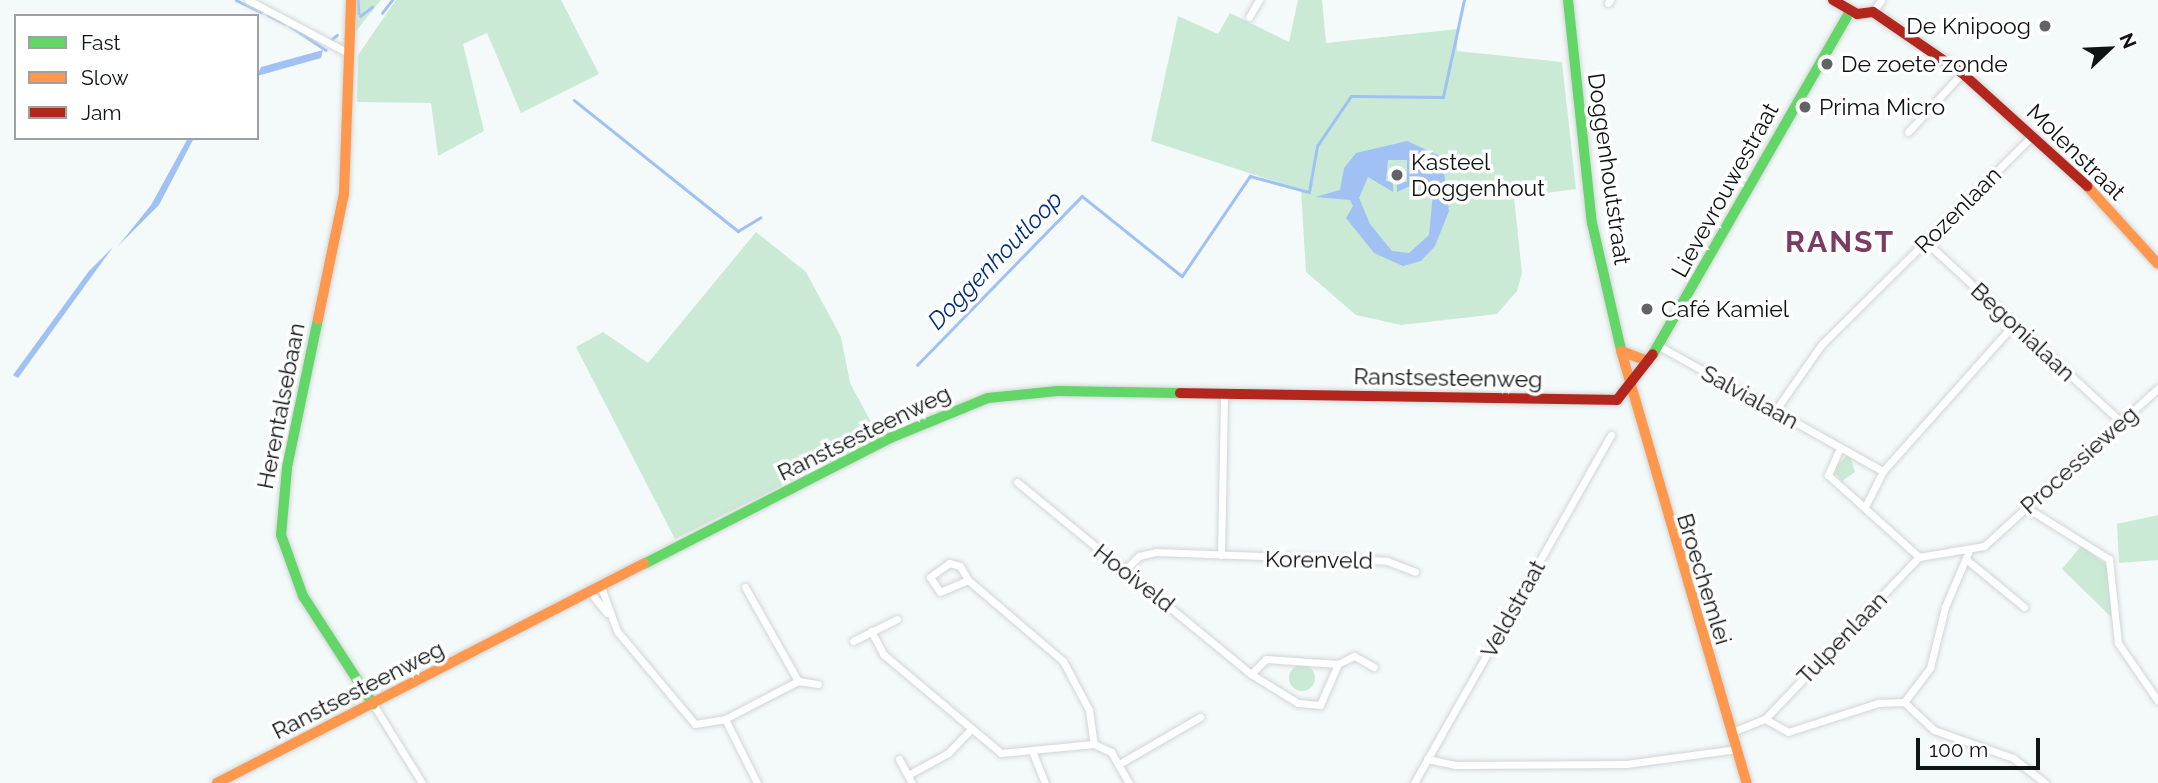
<!DOCTYPE html>
<meta charset="utf-8">
<style>
body{margin:0}
#map{position:relative;width:2158px;height:783px;overflow:hidden;background:#f4f9fa;font-family:Raleway,sans-serif}
div>[style]{position:absolute}
.green>*{inset:0;background:#caead5}
.round{border-radius:50%}
.water>*{inset:0;background:#a1c0f4}
.stream>*{height:2.5px;margin:-1.25px;padding:0 1.25px;transform-origin:1.25px;border-radius:1.25px;background:#a1c0f4}
.roads{filter:drop-shadow(0 0 2px #d1d5d5) drop-shadow(0 0 2px #d1d5d5)}
.street>*{height:7px;margin:-3.5px;padding:0 3.5px;transform-origin:3.5px;border-radius:3.5px;background:#fdfefe}
.fast>*{height:10px;margin:-5px;padding:0 5px;transform-origin:5px;border-radius:5px;background:#63d668}
.slow>*{height:10px;margin:-5px;padding:0 5px;transform-origin:5px;border-radius:5px;background:#ff974d}
.jam>*{height:10px;margin:-5px;padding:0 5px;transform-origin:5px;border-radius:5px;background:#b3261e}
.dots>*{width:19px;height:19px;translate:-50% -50%;box-sizing:border-box;border:4px solid #fff;border-radius:50%}
span{translate:-50% -50%;white-space:nowrap;text-align:center;line-height:1.15;-webkit-text-stroke:7px #fff;paint-order:stroke}
.poi-label{font-size:23px;color:#101313}
.right{translate:-100% -50%;text-align:right}
.left{translate:0 -50%;text-align:left}
.street-label{font-size:23px;color:#101313}
.water-label{font-size:24px;color:#002a7e;font-style:italic}
.district-label{font-size:30px;color:#7a3c63;font-weight:700;letter-spacing:2px}
.legend{position:absolute;left:14px;top:14px;width:245px;height:126px;box-sizing:border-box;background:#fff;border:2px solid #9fa1a1;margin:0;padding:9px 12px;list-style:none;font-size:21px;color:#101313}
.legend li{display:flex;align-items:center;gap:14px;height:35px}
.legend b{width:35px;border:2px solid #9fa1a1}
.north{position:absolute;left:2074px;top:14px;width:70px;height:70px;-webkit-text-stroke:5px #fff;paint-order:stroke;rotate:67deg;font-size:19px;font-weight:700;line-height:28px;text-align:center;color:#101313}
.north::after{content:'';display:block;margin:auto;width:24px;height:32px;background:#101313;clip-path:polygon(50% 0,100% 100%,50% 72%,0 100%)}
.scale{position:absolute;left:1916px;top:738px;width:124px;height:32px;box-sizing:border-box;border:4px solid #101313;border-top:0;padding-left:9px;font-size:21px;line-height:24px;white-space:nowrap;color:#101313;-webkit-text-stroke:5px #fff;paint-order:stroke}
</style>
<div id="map">
<div class="green">
<div style="clip-path:polygon(355px 0,381px 0,356px 31px,355px 7px)"></div>
<div style="clip-path:polygon(396px 0,561px 0,599px 74px,521px 113px,487px 33px,463px 44px,484px 131px,438px 156px,431px 103px,357px 102px,358px 55px)"></div>
<div style="clip-path:polygon(1298px 0,1322px 0,1326px 43px,1458px 29px,1457px 51px,1562px 62px,1576px 189px,1514px 197px,1522px 273px,1517px 291px,1497px 314px,1401px 325px,1356px 315px,1306px 272px,1301px 190px,1151px 141px,1178px 16px,1218px 34px,1230px 13px,1289px 42px)"></div>
<div style="clip-path:polygon(756px 232px,806px 272px,841px 337px,850px 383px,879px 437px,675px 539px,576px 347px,603px 332px,648px 363px)"></div>
<div style="clip-path:polygon(1849px 453px,1855px 472px,1842px 481px,1833px 470px)"></div>
<div style="clip-path:polygon(2158px 515px,2158px 560px,2119px 563px,2117px 524px)"></div>
<div style="clip-path:polygon(2081px 546px,2111px 568px,2111px 617px,2062px 569px)"></div>
<div class="round" style="left:1289px;top:665px;width:26px;height:26px"></div>
</div>
<div class="water">
<div style="clip-path:polygon(323px 50px,321px 58px,257px 76px,261px 67px)"></div>
<div style="clip-path:polygon(188px 138px,194px 138px,159px 205px,118px 246px,151px 205px)"></div>
<div style="clip-path:polygon(evenodd,1407px 141px,1442px 157px,1449px 211px,1435px 246px,1421px 261px,1403px 266px,1374px 253px,1346px 218px,1353px 206px,1350px 200px,1315px 197px,1340px 190px,1344px 168px,1356px 153px,1407px 141px,1388px 160px,1407px 160px,1407px 182px,1397px 182px,1397px 192px,1421px 181px,1433px 193px,1429px 235px,1409px 253px,1392px 251px,1370px 224px,1359px 198px,1368px 177px,1393px 192px,1393px 182px,1386px 181px,1388px 160px)"></div>
<div style="clip-path:polygon(113px 247px,18px 378px,13px 375px,89px 271px)"></div>
</div>
<div class="stream">
<div style="left:236px;top:0;width:28px;rotate:26deg"></div>
<div style="left:358px;top:0;width:13px;rotate:86deg"></div>
<div style="left:382px;top:13px;width:16px;rotate:-52deg"></div>
<div style="left:268px;top:15px;width:18px;rotate:27deg"></div>
<div style="left:360px;top:16px;width:15px;rotate:-37deg"></div>
<div style="left:290px;top:26px;width:43px;rotate:33.7deg"></div>
<div style="left:332px;top:39px;width:6px;rotate:-39deg"></div>
<div style="left:574px;top:100px;width:210px;rotate:38.6deg"></div>
<div style="left:738px;top:231px;width:26px;rotate:-31deg"></div>
<div style="left:917px;top:365px;width:236px;rotate:-45.7deg"></div>
<div style="left:1082px;top:196px;width:128px;rotate:38.7deg"></div>
<div style="left:1182px;top:276px;width:121px;rotate:-55.8deg"></div>
<div style="left:1250px;top:176px;width:61px;rotate:15.2deg"></div>
<div style="left:1309px;top:192px;width:47px;rotate:-80.1deg"></div>
<div style="left:1317px;top:146px;width:60px;rotate:-55.8deg"></div>
<div style="left:1351px;top:96px;width:92px;rotate:0.6deg"></div>
<div style="left:1443px;top:97px;width:99px;rotate:-77.8deg"></div>
</div>
<div class="roads">
<div class="street">
<div style="left:248px;top:0;width:115px;rotate:27.9deg"></div>
<div style="left:1608px;top:3px;width:4px;rotate:-56deg"></div>
<div style="left:1873px;top:12px;width:14px;rotate:-56deg"></div>
<div style="left:1249px;top:17px;width:20px;rotate:-60deg"></div>
<div style="left:1908px;top:132px;width:80px;rotate:-47.5deg"></div>
<div style="left:1926px;top:242px;width:265px;rotate:42.7deg"></div>
<div style="left:1659px;top:346px;width:257px;rotate:29.2deg"></div>
<div style="left:1775px;top:411px;width:82px;rotate:-55deg"></div>
<div style="left:1822px;top:344px;width:296px;rotate:-44.7deg"></div>
<div style="left:1840px;top:448px;width:30px;rotate:114deg"></div>
<div style="left:1828px;top:475px;width:122px;rotate:42deg"></div>
<div style="left:1017px;top:482px;width:303px;rotate:39.4deg"></div>
<div style="left:1251px;top:674px;width:55px;rotate:31.7deg"></div>
<div style="left:1298px;top:703px;width:22px;rotate:5deg"></div>
<div style="left:1320px;top:705px;width:45px;rotate:-66.3deg"></div>
<div style="left:1338px;top:664px;width:18px;rotate:-27deg"></div>
<div style="left:1354px;top:656px;width:23px;rotate:29deg"></div>
<div style="left:1865px;top:507px;width:40px;rotate:-63.4deg"></div>
<div style="left:1883px;top:471px;width:197px;rotate:-48.3deg"></div>
<div style="left:2027px;top:508px;width:97px;rotate:31.9deg"></div>
<div style="left:2109px;top:559px;width:84px;rotate:83.9deg"></div>
<div style="left:2118px;top:643px;width:70px;rotate:55.4deg"></div>
<div style="left:1221px;top:555px;width:162px;rotate:-88.9deg"></div>
<div style="left:1919px;top:557px;width:66px;rotate:-9.6deg"></div>
<div style="left:1984px;top:546px;width:235px;rotate:-42.2deg"></div>
<div style="left:1967px;top:560px;width:74px;rotate:39.5deg"></div>
<div style="left:1127px;top:568px;width:17px;rotate:-45deg"></div>
<div style="left:1139px;top:556px;width:17px;rotate:-13deg"></div>
<div style="left:1156px;top:552px;width:231px;rotate:2.2deg"></div>
<div style="left:1387px;top:561px;width:30px;rotate:21deg"></div>
<div style="left:968px;top:580px;width:30px;rotate:157deg"></div>
<div style="left:940px;top:592px;width:18px;rotate:-124deg"></div>
<div style="left:930px;top:577px;width:24px;rotate:-36deg"></div>
<div style="left:949px;top:563px;width:11px;rotate:15deg"></div>
<div style="left:960px;top:566px;width:16px;rotate:60deg"></div>
<div style="left:968px;top:580px;width:125px;rotate:40.5deg"></div>
<div style="left:1063px;top:661px;width:55px;rotate:62deg"></div>
<div style="left:1089px;top:710px;width:34px;rotate:82deg"></div>
<div style="left:601px;top:587px;width:47px;rotate:70deg"></div>
<div style="left:617px;top:631px;width:121px;rotate:50deg"></div>
<div style="left:695px;top:724px;width:30px;rotate:-9deg"></div>
<div style="left:725px;top:719px;width:82px;rotate:-27.5deg"></div>
<div style="left:798px;top:681px;width:20px;rotate:9deg"></div>
<div style="left:745px;top:587px;width:108px;rotate:60.6deg"></div>
<div style="left:590px;top:592px;width:27px;rotate:51deg"></div>
<div style="left:871px;top:631px;width:26px;rotate:62deg"></div>
<div style="left:883px;top:654px;width:154px;rotate:40deg"></div>
<div style="left:1001px;top:753px;width:93px;rotate:-5.5deg"></div>
<div style="left:1094px;top:744px;width:19px;rotate:25deg"></div>
<div style="left:1111px;top:752px;width:36px;rotate:60deg"></div>
<div style="left:853px;top:641px;width:49px;rotate:-26.6deg"></div>
<div style="left:1251px;top:674px;width:21px;rotate:-45deg"></div>
<div style="left:1266px;top:659px;width:72px;rotate:4deg"></div>
<div style="left:1904px;top:702px;width:41px;rotate:43deg"></div>
<div style="left:1934px;top:730px;width:84px;rotate:19.5deg"></div>
<div style="left:2013px;top:758px;width:41px;rotate:38deg"></div>
<div style="left:373px;top:704px;width:93px;rotate:58.2deg"></div>
<div style="left:725px;top:719px;width:72px;rotate:63.4deg"></div>
<div style="left:1765px;top:719px;width:26px;rotate:29deg"></div>
<div style="left:1788px;top:732px;width:95px;rotate:-17.9deg"></div>
<div style="left:1878px;top:703px;width:26px;rotate:-2deg"></div>
<div style="left:1904px;top:702px;width:43px;rotate:-52.6deg"></div>
<div style="left:1930px;top:668px;width:63px;rotate:-76.2deg"></div>
<div style="left:1945px;top:607px;width:59px;rotate:-66.9deg"></div>
<div style="left:1732px;top:732px;width:35px;rotate:-22deg"></div>
<div style="left:1765px;top:719px;width:224px;rotate:-46.5deg"></div>
<div style="left:1032px;top:751px;width:35px;rotate:68deg"></div>
<div style="left:899px;top:759px;width:27px;rotate:62deg"></div>
<div style="left:1427px;top:759px;width:29px;rotate:12deg"></div>
<div style="left:1455px;top:765px;width:171px;rotate:-0.3deg"></div>
<div style="left:1626px;top:764px;width:112px;rotate:-7.7deg"></div>
<div style="left:1119px;top:764px;width:94px;rotate:-30.1deg"></div>
<div style="left:908px;top:775px;width:46px;rotate:-28.8deg"></div>
<div style="left:948px;top:753px;width:33px;rotate:-46deg"></div>
<div style="left:1414px;top:783px;width:400px;rotate:-60.5deg"></div>
</div>
<div class="fast">
<div style="left:1568px;top:0;width:224px;rotate:83.9deg"></div>
<div style="left:1592px;top:223px;width:134px;rotate:77.1deg"></div>
<div style="left:318px;top:319px;width:152px;rotate:101.8deg"></div>
<div style="left:287px;top:468px;width:67px;rotate:95.1deg"></div>
<div style="left:281px;top:535px;width:65px;rotate:70.2deg"></div>
<div style="left:303px;top:596px;width:129px;rotate:57.1deg"></div>
<div style="left:1653px;top:354px;width:395px;rotate:-60.1deg"></div>
<div style="left:644px;top:564px;width:276px;rotate:-27.1deg"></div>
<div style="left:890px;top:438px;width:106px;rotate:-22.2deg"></div>
<div style="left:988px;top:398px;width:70px;rotate:-5.7deg"></div>
<div style="left:1058px;top:391px;width:122px;rotate:0.9deg"></div>
</div>
<div class="slow">
<div style="left:2087px;top:186px;width:105px;rotate:47.7deg"></div>
<div style="left:318px;top:319px;width:128px;rotate:-78.3deg"></div>
<div style="left:344px;top:194px;width:194px;rotate:-87.9deg"></div>
<div style="left:1621px;top:351px;width:28px;rotate:21deg"></div>
<div style="left:1622px;top:354px;width:447px;rotate:73.8deg"></div>
<div style="left:217px;top:783px;width:480px;rotate:-27.2deg"></div>
</div>
<div class="jam">
<div style="left:1833px;top:0;width:28px;rotate:30deg"></div>
<div style="left:1857px;top:14px;width:16px;rotate:-7deg"></div>
<div style="left:1873px;top:12px;width:108px;rotate:34.4deg"></div>
<div style="left:1962px;top:73px;width:169px;rotate:42.1deg"></div>
<div style="left:1180px;top:393px;width:437px;rotate:0.9deg"></div>
<div style="left:1617px;top:400px;width:58px;rotate:-52deg"></div>
</div>
</div>
<div class="dots">
<div style="left:2045px;top:26px;background:#606464"></div>
<div style="left:1827px;top:64px;background:#606464"></div>
<div style="left:1805px;top:107px;background:#606464"></div>
<div style="left:1397px;top:175px;background:#606464"></div>
<div style="left:1647px;top:309px;background:#606464"></div>
</div>
<div class="poi-label">
<span class="right" style="left:2031px;top:26px">De Knipoog</span>
<span class="left" style="left:1841px;top:64px">De zoete zonde</span>
<span class="left" style="left:1819px;top:107px">Prima Micro</span>
<span class="left" style="left:1411px;top:175px">Kasteel<br>Doggenhout</span>
<span class="left" style="left:1661px;top:309px">Café Kamiel</span>
</div>
<div class="street-label">
<span style="left:2076px;top:152px;rotate:44deg">Molenstraat</span>
<span style="left:1609px;top:169px;rotate:82deg">Doggenhoutstraat</span>
<span style="left:1725px;top:190px;rotate:-61deg">Lievevrouwestraat</span>
<span style="left:1958px;top:210px;rotate:-45deg">Rozenlaan</span>
<span style="left:2023px;top:332px;rotate:43deg">Begonialaan</span>
<span style="left:1448px;top:378px;rotate:1deg">Ranstsesteenweg</span>
<span style="left:1750px;top:397px;rotate:29deg">Salvialaan</span>
<span style="left:281px;top:406px;rotate:-79deg">Herentalsebaan</span>
<span style="left:864px;top:433px;rotate:-26deg">Ranstsesteenweg</span>
<span style="left:2079px;top:460px;rotate:-42deg">Processieweg</span>
<span style="left:1319px;top:560px;rotate:1deg">Korenveld</span>
<span style="left:1134px;top:578px;rotate:38deg">Hooiveld</span>
<span style="left:1704px;top:579px;rotate:73deg">Broechemlei</span>
<span style="left:1513px;top:609px;rotate:-61deg">Veldstraat</span>
<span style="left:1842px;top:638px;rotate:-46deg">Tulpenlaan</span>
<span style="left:358px;top:690px;rotate:-27deg">Ranstsesteenweg</span>
</div>
<div class="water-label">
<span style="left:995px;top:260px;rotate:-46deg">Doggenhoutloop</span>
</div>
<div class="district-label">
<span style="left:1840px;top:242px">RANST</span>
</div>
<ul class="legend">
<li><b style="height:9px;background:#63d668"></b>Fast</li>
<li><b style="height:9px;background:#ff974d"></b>Slow</li>
<li><b style="height:9px;background:#b3261e"></b>Jam</li>
</ul>
<div class="north">N</div>
<div class="scale">100 m</div>
</div>
